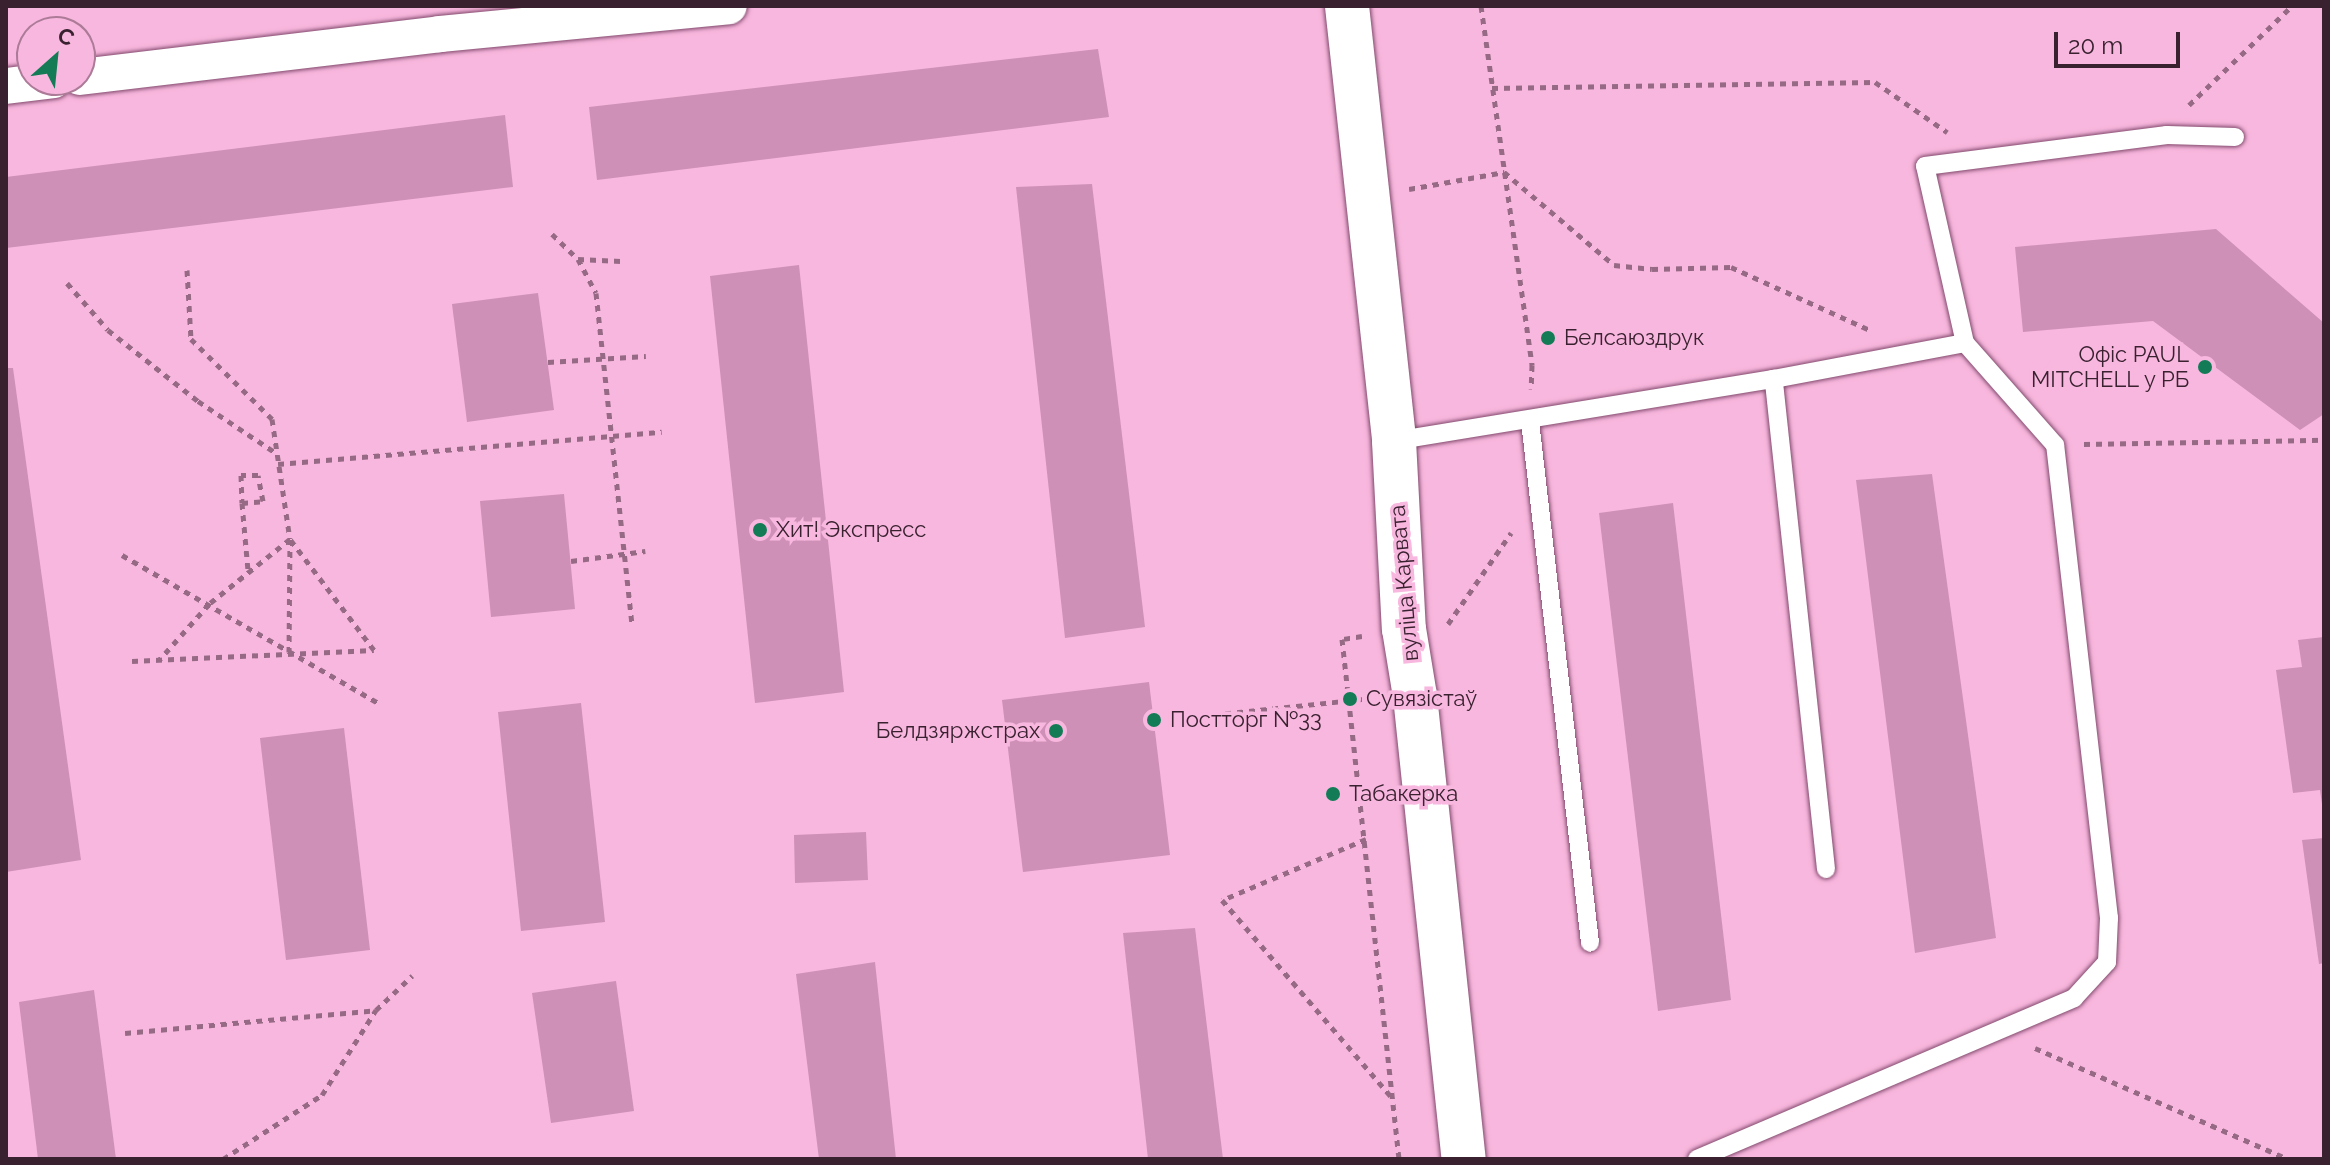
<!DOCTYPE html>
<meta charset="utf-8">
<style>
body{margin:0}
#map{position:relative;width:2330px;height:1165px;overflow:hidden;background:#f8b7de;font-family:Raleway,sans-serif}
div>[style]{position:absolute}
.building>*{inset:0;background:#ce90b6}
.path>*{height:5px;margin-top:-2.5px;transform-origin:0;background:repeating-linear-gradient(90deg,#966a85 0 6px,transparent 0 12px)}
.roads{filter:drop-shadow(0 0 2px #824a6d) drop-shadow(0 0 2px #824a6d)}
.lane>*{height:18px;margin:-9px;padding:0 9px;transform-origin:9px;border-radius:9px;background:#fff}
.street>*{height:36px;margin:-18px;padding:0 18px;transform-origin:18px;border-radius:18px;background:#fff}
.secondary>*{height:44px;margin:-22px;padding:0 22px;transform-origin:22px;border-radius:22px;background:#fff}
.dots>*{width:22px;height:22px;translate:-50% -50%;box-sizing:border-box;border:4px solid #f8b7de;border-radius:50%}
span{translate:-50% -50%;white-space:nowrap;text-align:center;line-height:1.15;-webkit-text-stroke:7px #f8b7de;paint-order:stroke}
.poi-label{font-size:22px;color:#392130}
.left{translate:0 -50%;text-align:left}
.right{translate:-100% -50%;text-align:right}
.street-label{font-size:22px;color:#392130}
.frame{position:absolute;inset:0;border:8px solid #392130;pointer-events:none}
.north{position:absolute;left:16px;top:16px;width:80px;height:80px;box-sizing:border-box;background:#f8b7de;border:2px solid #ac7b98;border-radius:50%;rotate:27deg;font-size:22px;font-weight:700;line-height:32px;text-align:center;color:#392130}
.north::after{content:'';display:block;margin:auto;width:28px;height:36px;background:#137c57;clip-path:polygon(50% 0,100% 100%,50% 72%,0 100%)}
.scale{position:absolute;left:2054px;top:32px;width:126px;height:36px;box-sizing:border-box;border:4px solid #392130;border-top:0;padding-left:10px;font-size:24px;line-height:28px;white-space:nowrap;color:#392130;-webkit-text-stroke:6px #f8b7de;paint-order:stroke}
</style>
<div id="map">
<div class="building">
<div style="clip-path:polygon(1098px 49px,1109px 117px,597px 180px,589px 107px)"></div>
<div style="clip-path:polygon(505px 115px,513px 187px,6px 248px,6px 177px)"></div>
<div style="clip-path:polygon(1092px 184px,1145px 627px,1065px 638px,1016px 187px)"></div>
<div style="clip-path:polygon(2216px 229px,2324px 323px,2324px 414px,2300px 430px,2153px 321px,2023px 332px,2015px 247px)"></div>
<div style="clip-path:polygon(799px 265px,844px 692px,755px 703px,710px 276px)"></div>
<div style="clip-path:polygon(538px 293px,554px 410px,467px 422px,452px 304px)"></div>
<div style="clip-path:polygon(6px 368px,13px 368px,81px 860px,6px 872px)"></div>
<div style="clip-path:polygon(1932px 474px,1996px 938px,1915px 953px,1856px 480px)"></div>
<div style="clip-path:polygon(564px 494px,575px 609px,491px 617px,480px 501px)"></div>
<div style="clip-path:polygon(1673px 503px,1731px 1000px,1658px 1011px,1599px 513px)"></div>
<div style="clip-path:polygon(2324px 637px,2324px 803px,2322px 804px,2320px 790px,2293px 793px,2276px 670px,2302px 667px,2298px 640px)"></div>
<div style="clip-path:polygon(1149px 682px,1170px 855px,1023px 872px,1002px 700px)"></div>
<div style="clip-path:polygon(581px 703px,605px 922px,521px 931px,498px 712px)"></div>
<div style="clip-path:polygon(344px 728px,370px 950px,286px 960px,260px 738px)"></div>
<div style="clip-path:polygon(866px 832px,868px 880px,795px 883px,794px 835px)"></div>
<div style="clip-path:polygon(2324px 838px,2324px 963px,2319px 964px,2302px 840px)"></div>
<div style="clip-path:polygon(1195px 928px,1223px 1159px,1148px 1159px,1123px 933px)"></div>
<div style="clip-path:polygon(875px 962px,896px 1159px,819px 1159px,796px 974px)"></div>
<div style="clip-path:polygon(616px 981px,634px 1111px,551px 1123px,532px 993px)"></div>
<div style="clip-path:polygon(94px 990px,116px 1159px,38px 1159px,19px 1002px)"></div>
</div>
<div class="path">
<div style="left:1481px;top:6px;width:363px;rotate:81.9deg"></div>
<div style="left:1532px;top:365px;width:24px;rotate:92deg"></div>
<div style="left:1492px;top:88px;width:383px;rotate:-0.9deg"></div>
<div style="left:1875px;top:82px;width:88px;rotate:34.8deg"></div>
<div style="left:2189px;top:105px;width:143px;rotate:-43.9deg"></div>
<div style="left:1409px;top:189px;width:97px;rotate:-10.1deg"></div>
<div style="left:1504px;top:172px;width:144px;rotate:40.2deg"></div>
<div style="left:1614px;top:265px;width:38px;rotate:6deg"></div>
<div style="left:1652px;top:269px;width:79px;rotate:-1.5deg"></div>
<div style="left:1731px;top:267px;width:153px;rotate:24.4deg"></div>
<div style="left:552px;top:234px;width:36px;rotate:44deg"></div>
<div style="left:578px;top:259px;width:38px;rotate:62deg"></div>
<div style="left:596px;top:293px;width:333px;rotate:83.8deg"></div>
<div style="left:578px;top:259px;width:43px;rotate:2.7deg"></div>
<div style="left:187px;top:270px;width:69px;rotate:86.7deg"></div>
<div style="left:191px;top:339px;width:114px;rotate:44.6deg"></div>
<div style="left:272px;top:419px;width:121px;rotate:81.5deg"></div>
<div style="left:290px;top:539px;width:113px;rotate:90.5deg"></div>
<div style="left:67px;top:283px;width:62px;rotate:48.9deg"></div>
<div style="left:108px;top:330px;width:115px;rotate:38.3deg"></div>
<div style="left:198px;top:401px;width:94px;rotate:33.7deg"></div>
<div style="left:548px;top:362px;width:98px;rotate:-3.5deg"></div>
<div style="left:2084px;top:444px;width:240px;rotate:-1deg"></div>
<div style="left:278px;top:464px;width:385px;rotate:-4.8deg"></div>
<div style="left:242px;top:503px;width:21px;rotate:-5deg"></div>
<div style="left:263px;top:501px;width:26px;rotate:-101deg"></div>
<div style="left:258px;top:475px;width:17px;rotate:180deg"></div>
<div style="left:241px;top:475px;width:28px;rotate:88deg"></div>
<div style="left:242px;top:503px;width:67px;rotate:84.9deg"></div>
<div style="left:122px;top:555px;width:298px;rotate:30deg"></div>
<div style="left:571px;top:561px;width:75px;rotate:-7.7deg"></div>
<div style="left:1448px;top:624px;width:111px;rotate:-55.3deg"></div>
<div style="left:1362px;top:636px;width:20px;rotate:171deg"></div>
<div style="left:1342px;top:639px;width:523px;rotate:83.74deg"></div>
<div style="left:132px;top:661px;width:242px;rotate:-2.6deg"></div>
<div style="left:374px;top:650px;width:139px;rotate:-127.1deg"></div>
<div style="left:290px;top:539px;width:104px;rotate:141.3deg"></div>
<div style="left:209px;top:604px;width:74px;rotate:131.7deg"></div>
<div style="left:1201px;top:716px;width:171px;rotate:-6deg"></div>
<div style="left:1366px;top:839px;width:156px;rotate:157deg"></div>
<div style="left:1222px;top:900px;width:262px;rotate:49.3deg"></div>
<div style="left:125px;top:1033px;width:252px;rotate:-5.2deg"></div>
<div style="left:376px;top:1010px;width:50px;rotate:-43.4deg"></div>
<div style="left:2035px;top:1048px;width:276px;rotate:23.7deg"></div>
<div style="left:223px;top:1159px;width:118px;rotate:-32.9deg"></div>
<div style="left:322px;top:1095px;width:101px;rotate:-57.6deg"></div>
</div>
<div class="roads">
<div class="lane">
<div style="left:1530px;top:421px;width:525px;rotate:83.44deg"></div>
<div style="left:1394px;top:441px;width:385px;rotate:-9.3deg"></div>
<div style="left:1826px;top:869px;width:493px;rotate:-96.1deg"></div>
<div style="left:1774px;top:379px;width:194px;rotate:-10.7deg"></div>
<div style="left:1697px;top:1159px;width:410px;rotate:-23.1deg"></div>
<div style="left:2074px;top:998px;width:49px;rotate:-47.5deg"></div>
<div style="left:2107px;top:962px;width:44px;rotate:-87.4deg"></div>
<div style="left:2109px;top:918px;width:476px;rotate:-96.5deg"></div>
<div style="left:2055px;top:445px;width:136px;rotate:-131.4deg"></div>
<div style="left:1965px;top:343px;width:181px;rotate:-102.7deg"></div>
<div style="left:1925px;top:166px;width:244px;rotate:-7.3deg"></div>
<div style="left:2167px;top:135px;width:68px;rotate:1.7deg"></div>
</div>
<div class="street">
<div style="left:80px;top:77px;width:363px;rotate:-6.8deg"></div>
<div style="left:440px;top:34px;width:290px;rotate:-5.5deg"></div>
<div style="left:6px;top:86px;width:48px;rotate:-7.1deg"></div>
</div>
<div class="secondary">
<div style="left:1347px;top:6px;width:438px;rotate:83.8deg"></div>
<div style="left:1394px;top:441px;width:188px;rotate:87deg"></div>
<div style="left:1404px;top:629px;width:68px;rotate:80.7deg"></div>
<div style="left:1415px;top:696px;width:466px;rotate:84deg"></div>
</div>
</div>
<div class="dots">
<div style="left:1548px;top:338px;background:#137c57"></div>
<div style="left:2205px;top:367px;background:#137c57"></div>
<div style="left:760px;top:530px;background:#137c57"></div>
<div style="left:1350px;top:699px;background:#137c57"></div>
<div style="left:1154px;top:720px;background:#137c57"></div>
<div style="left:1056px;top:731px;background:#137c57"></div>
<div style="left:1333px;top:794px;background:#137c57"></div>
</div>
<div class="poi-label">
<span class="left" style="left:1564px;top:338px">Белсаюздрук</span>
<span class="right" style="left:2189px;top:367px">Офіс PAUL<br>MITCHELL у РБ</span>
<span class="left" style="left:776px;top:530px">Хит! Экспресс</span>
<span class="left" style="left:1366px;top:699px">Сувязістаў</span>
<span class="left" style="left:1170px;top:720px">Постторг №33</span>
<span class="right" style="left:1040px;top:731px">Белдзяржстрах</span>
<span class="left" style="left:1349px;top:794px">Табакерка</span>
</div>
<div class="street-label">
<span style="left:1404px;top:583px;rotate:-95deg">вуліца Карвата</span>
</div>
<div class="frame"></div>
<div class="north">С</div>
<div class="scale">20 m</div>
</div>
